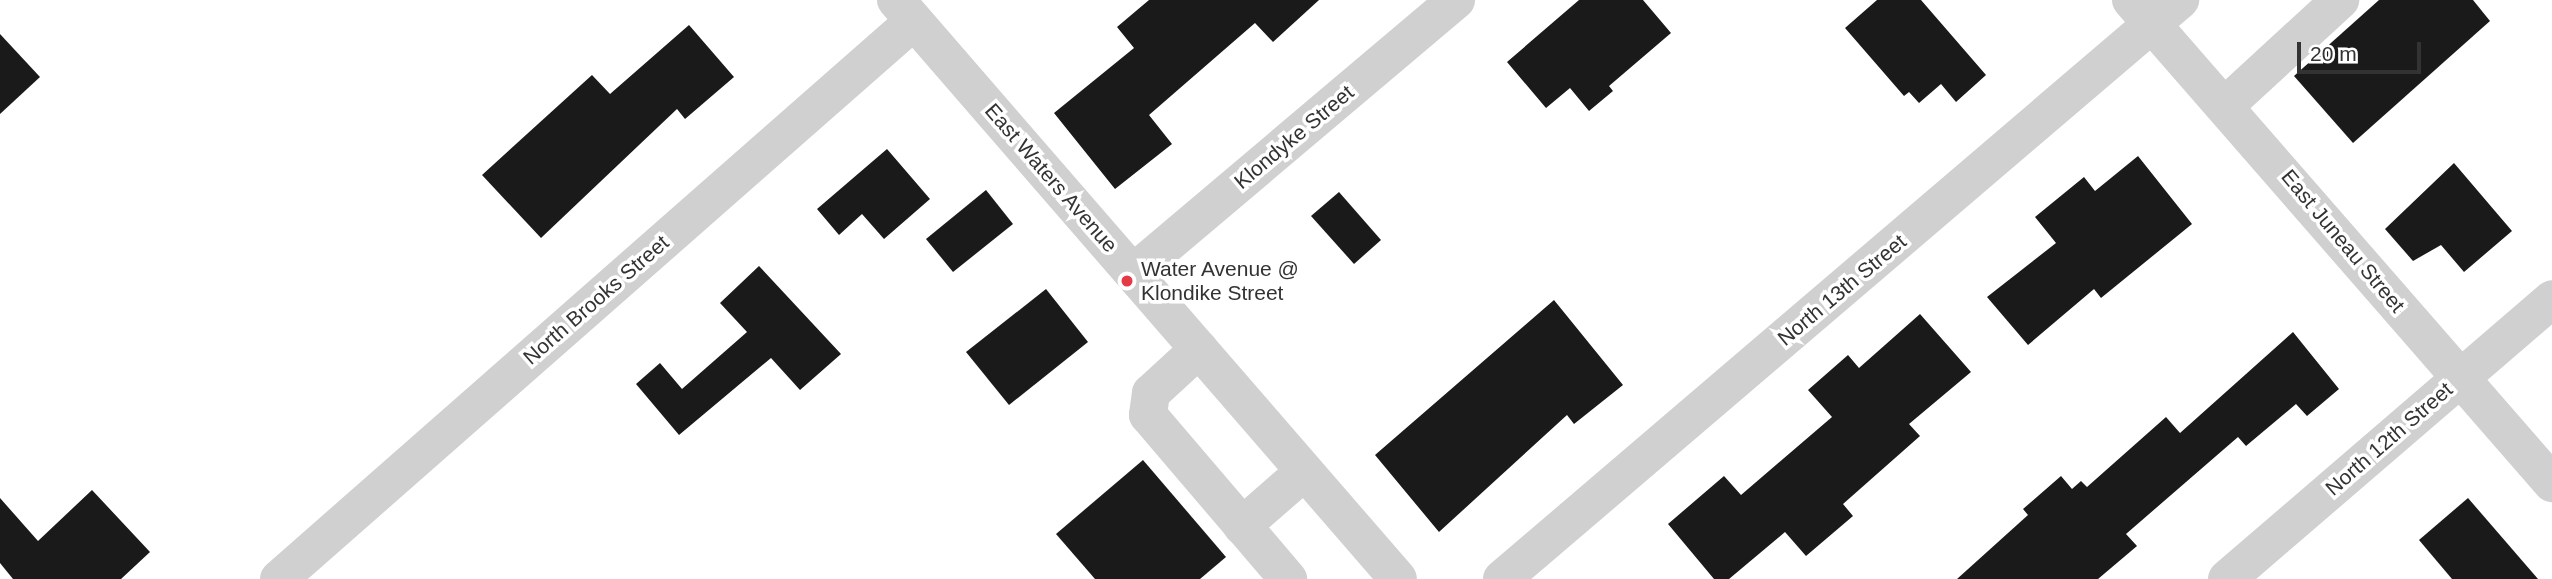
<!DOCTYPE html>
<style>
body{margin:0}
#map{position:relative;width:2552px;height:579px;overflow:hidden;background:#fff;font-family:Arial,sans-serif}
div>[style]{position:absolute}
.building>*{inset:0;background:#1a1a1a}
.minor>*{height:38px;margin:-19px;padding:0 19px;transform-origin:19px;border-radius:19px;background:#d0d0d0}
.dots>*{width:19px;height:19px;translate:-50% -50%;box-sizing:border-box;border:4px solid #fff;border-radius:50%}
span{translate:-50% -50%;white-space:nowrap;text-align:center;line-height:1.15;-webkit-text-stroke:7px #fff;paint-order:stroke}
.street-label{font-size:21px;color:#333}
.poi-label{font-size:21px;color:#333}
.left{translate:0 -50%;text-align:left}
.scale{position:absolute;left:2297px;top:42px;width:124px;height:32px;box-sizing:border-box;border:4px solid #333;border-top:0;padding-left:9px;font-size:21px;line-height:24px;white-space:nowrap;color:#333;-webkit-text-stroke:5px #fff;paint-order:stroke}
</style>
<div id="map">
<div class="building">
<div style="clip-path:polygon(1149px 0,1319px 0,1273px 42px,1255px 23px,1149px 115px,1172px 144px,1115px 189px,1054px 113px,1134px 48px,1117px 27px)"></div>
<div style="clip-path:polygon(1579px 0,1643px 0,1671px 33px,1609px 86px,1613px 91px,1589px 111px,1570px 88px,1546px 108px,1507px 62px)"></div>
<div style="clip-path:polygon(1877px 0,1921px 0,1986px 75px,1956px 102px,1941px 84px,1919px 103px,1909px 92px,1904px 96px,1845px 28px)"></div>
<div style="clip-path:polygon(2379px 0,2473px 0,2490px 21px,2353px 143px,2294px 76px)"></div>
<div style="clip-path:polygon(689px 25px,734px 77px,685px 119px,677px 109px,541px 238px,482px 175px,592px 75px,610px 94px)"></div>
<div style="clip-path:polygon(0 34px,40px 77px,0 114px)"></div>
<div style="clip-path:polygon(887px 149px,930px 199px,884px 239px,862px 214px,839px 235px,817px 209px)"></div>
<div style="clip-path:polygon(2138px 156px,2192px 224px,2101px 298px,2094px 289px,2028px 345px,1987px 297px,2056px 243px,2035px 217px,2084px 177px,2095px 191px)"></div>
<div style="clip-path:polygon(2454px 163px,2512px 231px,2464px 272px,2441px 245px,2413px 261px,2385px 229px)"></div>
<div style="clip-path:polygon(986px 190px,1013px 224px,953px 272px,926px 239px)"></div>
<div style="clip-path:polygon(1339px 192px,1381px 240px,1354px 264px,1311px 216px)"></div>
<div style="clip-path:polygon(759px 266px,841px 354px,800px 390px,771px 358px,679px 435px,636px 384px,660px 363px,682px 389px,747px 332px,720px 303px)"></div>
<div style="clip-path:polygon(1046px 289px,1088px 342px,1009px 405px,966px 352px)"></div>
<div style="clip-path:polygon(1554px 300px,1623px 385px,1574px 424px,1567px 415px,1439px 532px,1375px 455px)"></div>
<div style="clip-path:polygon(1920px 314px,1971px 372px,1909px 424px,1920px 436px,1843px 504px,1853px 516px,1806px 556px,1785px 532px,1729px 579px,1714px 579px,1668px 524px,1724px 476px,1741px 495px,1832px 417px,1808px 390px,1848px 355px,1859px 368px)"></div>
<div style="clip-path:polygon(2293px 332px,2339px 389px,2307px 416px,2296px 404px,2246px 446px,2238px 437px,2126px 534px,2137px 546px,2098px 579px,1957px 579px,2028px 515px,2023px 509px,2061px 476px,2072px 489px,2081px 481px,2087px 487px,2166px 417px,2180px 433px)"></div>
<div style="clip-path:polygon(1143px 460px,1226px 557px,1200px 579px,1095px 579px,1056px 534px)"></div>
<div style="clip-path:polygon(92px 490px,150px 552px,121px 579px,13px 579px,0 563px,0 498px,38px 541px)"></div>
<div style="clip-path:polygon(2468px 498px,2538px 579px,2452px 579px,2419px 540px)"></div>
</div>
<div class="minor">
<div style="left:896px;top:0;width:766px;rotate:49.07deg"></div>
<div style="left:2131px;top:0;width:641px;rotate:48.92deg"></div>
<div style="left:2227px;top:104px;width:154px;rotate:-42.6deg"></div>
<div style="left:1133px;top:273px;width:423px;rotate:-40.2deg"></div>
<div style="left:1199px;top:349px;width:65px;rotate:137.5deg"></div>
<div style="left:1151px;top:393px;width:22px;rotate:98deg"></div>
<div style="left:1148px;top:415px;width:216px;rotate:49.5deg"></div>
<div style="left:1242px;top:526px;width:82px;rotate:-41.1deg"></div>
<div style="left:279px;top:579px;width:845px;rotate:-41.31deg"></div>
<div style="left:1502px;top:579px;width:892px;rotate:-40.5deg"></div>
<div style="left:2227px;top:579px;width:429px;rotate:-40.7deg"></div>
</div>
<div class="dots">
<div style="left:1127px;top:281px;background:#e63946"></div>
</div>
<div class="street-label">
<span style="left:1294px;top:137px;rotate:-40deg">Klondyke Street</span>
<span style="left:1051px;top:178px;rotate:49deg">East Waters Avenue</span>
<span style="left:2343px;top:241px;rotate:50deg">East Juneau Street</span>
<span style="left:1842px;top:290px;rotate:-40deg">North 13th Street</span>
<span style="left:596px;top:300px;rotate:-41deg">North Brooks Street</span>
<span style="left:2389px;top:439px;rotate:-41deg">North 12th Street</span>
</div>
<div class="poi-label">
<span class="left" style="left:1141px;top:281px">Water Avenue @<br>Klondike Street</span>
</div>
<div class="scale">20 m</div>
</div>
